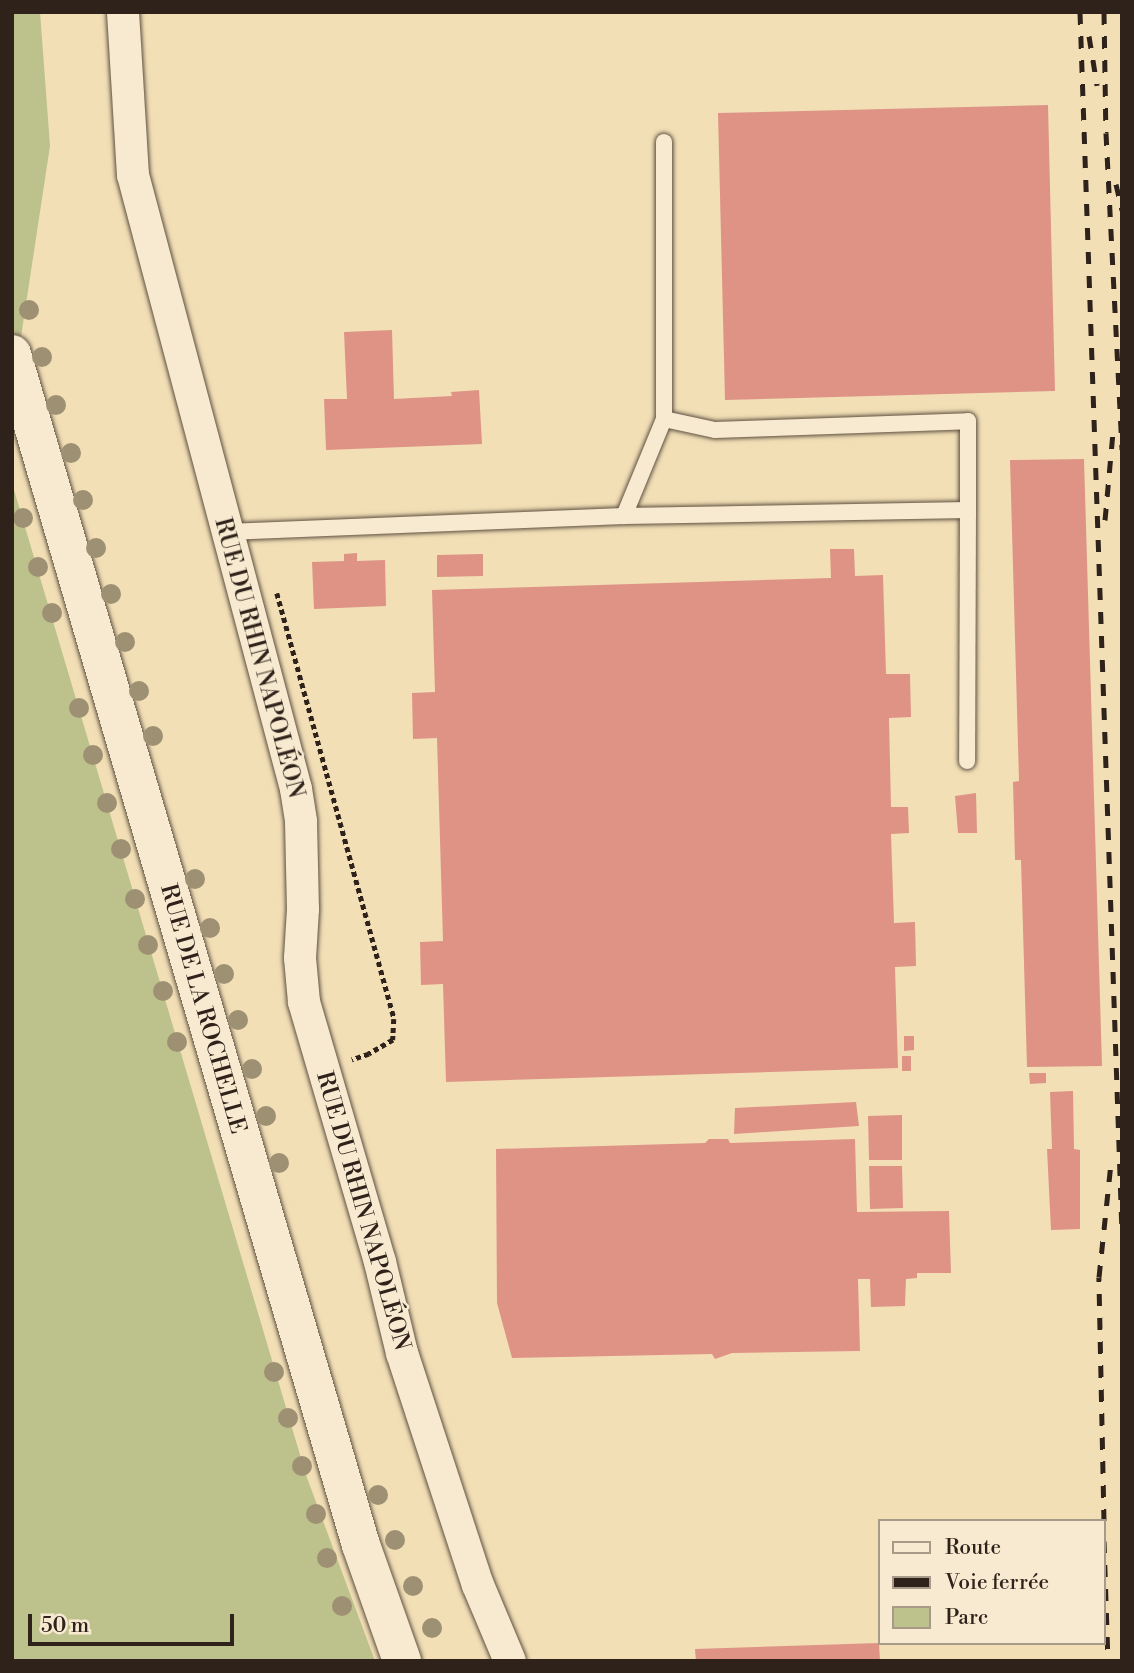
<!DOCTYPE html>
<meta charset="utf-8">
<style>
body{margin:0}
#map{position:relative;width:1134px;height:1673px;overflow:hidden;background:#f2dfb6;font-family:"Libre Bodoni",serif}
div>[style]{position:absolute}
.green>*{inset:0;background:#bdc18c}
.building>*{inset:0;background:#de9385}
.path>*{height:4.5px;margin-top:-2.25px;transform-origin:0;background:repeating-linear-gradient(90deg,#2e221b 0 5px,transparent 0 8.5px)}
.roads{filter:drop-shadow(0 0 2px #5f5142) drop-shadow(0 0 2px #5f5142)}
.lane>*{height:16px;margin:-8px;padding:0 8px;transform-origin:8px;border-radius:8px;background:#f7ead0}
.street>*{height:32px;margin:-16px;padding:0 16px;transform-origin:16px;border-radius:16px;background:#f7ead0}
.secondary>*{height:38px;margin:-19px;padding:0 19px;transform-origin:19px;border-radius:19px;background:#f7ead0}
.rail>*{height:5px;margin-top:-2.5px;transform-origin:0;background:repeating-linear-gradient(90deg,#2e221b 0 12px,transparent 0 24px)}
.trees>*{width:20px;height:20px;margin:-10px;border-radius:50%;background:#9e9173}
span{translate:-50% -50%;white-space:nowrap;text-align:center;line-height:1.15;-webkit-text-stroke:5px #f7ead0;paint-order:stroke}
.street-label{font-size:23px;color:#2e221b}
.frame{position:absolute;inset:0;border:14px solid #2e221b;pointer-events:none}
.legend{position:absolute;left:878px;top:1519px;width:228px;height:126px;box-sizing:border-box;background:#f7ead0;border:2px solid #a79a88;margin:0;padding:9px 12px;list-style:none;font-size:21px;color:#2e221b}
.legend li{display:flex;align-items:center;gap:14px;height:35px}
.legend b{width:35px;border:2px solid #a79a88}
.scale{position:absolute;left:28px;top:1614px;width:206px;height:32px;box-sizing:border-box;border:4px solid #2e221b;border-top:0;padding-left:9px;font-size:21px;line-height:24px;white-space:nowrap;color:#2e221b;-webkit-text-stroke:5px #f7ead0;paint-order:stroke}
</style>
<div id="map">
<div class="green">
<div style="clip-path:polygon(12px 12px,40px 12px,50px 146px,12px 396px)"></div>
<div style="clip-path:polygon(12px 483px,306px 1475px,375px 1661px,12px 1661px)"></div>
</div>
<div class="building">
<div style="clip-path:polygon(1048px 105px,1055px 391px,725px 400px,718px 113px)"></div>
<div style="clip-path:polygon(392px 330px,394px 399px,452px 396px,451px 392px,479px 390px,482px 444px,326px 450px,324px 399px,347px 399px,344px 332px)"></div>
<div style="clip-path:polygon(1084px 459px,1102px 1066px,1027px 1067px,1021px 860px,1015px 860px,1013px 782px,1019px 781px,1010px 460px)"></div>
<div style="clip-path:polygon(830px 549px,854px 549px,855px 576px,883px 575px,886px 674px,910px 674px,911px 717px,889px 718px,891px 807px,908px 807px,909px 833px,891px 834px,894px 923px,915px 922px,916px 966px,895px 967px,898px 1068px,446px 1082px,443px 984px,421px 985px,420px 942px,443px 941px,437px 738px,413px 739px,412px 693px,435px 692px,432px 590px,831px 578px)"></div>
<div style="clip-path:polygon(357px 553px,357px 561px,385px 560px,386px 606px,314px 609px,312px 562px,344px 561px,344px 554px)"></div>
<div style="clip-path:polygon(483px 554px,483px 576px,437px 577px,437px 555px)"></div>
<div style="clip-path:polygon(976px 793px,977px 833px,958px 833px,955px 796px)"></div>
<div style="clip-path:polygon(904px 1036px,914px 1036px,914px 1050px,904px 1051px)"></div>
<div style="clip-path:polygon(902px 1056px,911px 1056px,911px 1071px,902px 1071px)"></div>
<div style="clip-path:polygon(1029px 1073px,1046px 1073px,1046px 1083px,1030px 1084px)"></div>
<div style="clip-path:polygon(1073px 1091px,1074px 1149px,1080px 1150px,1080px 1229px,1051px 1230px,1047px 1149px,1052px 1149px,1050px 1092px)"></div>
<div style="clip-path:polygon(856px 1102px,859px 1126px,734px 1134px,735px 1108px)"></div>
<div style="clip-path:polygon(902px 1115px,902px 1160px,869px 1160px,868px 1116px)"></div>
<div style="clip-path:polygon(709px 1139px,728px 1139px,730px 1143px,855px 1139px,857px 1212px,949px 1211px,951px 1273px,917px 1273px,917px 1278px,906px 1279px,905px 1306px,871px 1307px,870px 1279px,858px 1279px,860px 1351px,732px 1353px,715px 1359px,712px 1354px,512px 1358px,497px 1303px,496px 1149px,705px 1143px)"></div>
<div style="clip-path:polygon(869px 1166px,902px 1166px,903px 1208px,870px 1209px)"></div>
<div style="clip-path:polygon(879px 1643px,880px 1661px,696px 1661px,695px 1649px)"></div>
</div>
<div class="path">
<div style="left:277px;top:593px;width:442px;rotate:74.6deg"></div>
<div style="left:394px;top:1019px;width:21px;rotate:93deg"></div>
<div style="left:393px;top:1040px;width:28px;rotate:150deg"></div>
<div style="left:369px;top:1054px;width:18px;rotate:161deg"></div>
</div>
<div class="roads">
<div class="lane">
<div style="left:664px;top:419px;width:52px;rotate:12.2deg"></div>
<div style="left:715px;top:430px;width:253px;rotate:-2deg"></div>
<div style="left:968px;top:421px;width:89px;rotate:90deg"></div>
<div style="left:624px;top:516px;width:105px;rotate:-67.6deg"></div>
<div style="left:664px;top:419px;width:277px;rotate:-90deg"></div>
<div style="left:227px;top:532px;width:397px;rotate:-2.3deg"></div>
<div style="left:624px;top:516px;width:344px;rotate:-1deg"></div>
<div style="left:968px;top:510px;width:251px;rotate:90.2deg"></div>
</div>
<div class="street">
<div style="left:123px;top:12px;width:163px;rotate:86.5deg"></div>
<div style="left:133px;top:175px;width:635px;rotate:75.13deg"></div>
<div style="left:296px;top:789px;width:33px;rotate:81deg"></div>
<div style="left:301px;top:822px;width:87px;rotate:88.7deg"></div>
<div style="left:303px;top:909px;width:49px;rotate:93.5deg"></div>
<div style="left:300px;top:958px;width:44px;rotate:84.8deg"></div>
<div style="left:304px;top:1002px;width:271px;rotate:73.7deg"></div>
<div style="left:380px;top:1262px;width:94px;rotate:76.4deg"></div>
<div style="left:402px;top:1353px;width:244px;rotate:71.9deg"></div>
<div style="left:478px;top:1585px;width:82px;rotate:67.2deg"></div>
</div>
<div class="secondary">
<div style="left:12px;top:354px;width:1241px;rotate:73.67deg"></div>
<div style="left:361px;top:1545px;width:123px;rotate:70.5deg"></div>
</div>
</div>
<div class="rail">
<div style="left:1080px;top:12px;width:1223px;rotate:88.03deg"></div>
<div style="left:1104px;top:12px;width:121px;rotate:89.1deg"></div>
<div style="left:1106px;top:133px;width:317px;rotate:87.1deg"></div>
<div style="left:1089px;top:36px;width:50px;rotate:80.7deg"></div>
<div style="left:1116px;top:184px;width:27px;rotate:77deg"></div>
<div style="left:1105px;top:520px;width:88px;rotate:-84.8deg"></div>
<div style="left:1104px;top:1521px;width:244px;rotate:-91.2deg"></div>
<div style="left:1099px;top:1277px;width:115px;rotate:-84deg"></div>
<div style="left:1104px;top:1541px;width:120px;rotate:88.1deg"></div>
</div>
<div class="trees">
<div style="left:29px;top:310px"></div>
<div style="left:42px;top:357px"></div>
<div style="left:56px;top:405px"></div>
<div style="left:71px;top:453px"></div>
<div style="left:83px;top:500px"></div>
<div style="left:23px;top:518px"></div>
<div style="left:96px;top:548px"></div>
<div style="left:38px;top:567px"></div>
<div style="left:111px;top:594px"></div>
<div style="left:52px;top:613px"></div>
<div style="left:125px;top:642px"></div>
<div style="left:139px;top:691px"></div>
<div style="left:79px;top:708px"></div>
<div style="left:153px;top:736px"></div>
<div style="left:93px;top:755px"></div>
<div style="left:107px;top:803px"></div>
<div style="left:121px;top:849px"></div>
<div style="left:195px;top:879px"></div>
<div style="left:135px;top:899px"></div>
<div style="left:210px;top:928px"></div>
<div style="left:148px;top:945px"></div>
<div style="left:224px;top:974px"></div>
<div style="left:163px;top:991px"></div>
<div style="left:238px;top:1020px"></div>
<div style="left:177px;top:1042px"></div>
<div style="left:252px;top:1069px"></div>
<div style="left:266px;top:1116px"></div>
<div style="left:279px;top:1163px"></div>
<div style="left:274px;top:1372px"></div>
<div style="left:288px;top:1418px"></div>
<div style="left:302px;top:1466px"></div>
<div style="left:378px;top:1495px"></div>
<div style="left:316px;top:1514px"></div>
<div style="left:395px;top:1540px"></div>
<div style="left:327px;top:1558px"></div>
<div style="left:413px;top:1586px"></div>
<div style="left:342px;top:1606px"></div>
<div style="left:432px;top:1628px"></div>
</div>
<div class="street-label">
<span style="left:259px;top:658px;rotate:75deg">RUE DU RHIN NAPOLÉON</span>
<span style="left:203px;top:1009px;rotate:74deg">RUE DE LA ROCHELLE</span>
<span style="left:363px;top:1211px;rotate:74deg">RUE DU RHIN NAPOLÉON</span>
</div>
<div class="frame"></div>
<ul class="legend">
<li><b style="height:9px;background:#f7ead0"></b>Route</li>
<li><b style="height:9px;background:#2e221b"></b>Voie ferrée</li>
<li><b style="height:19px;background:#bdc18c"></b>Parc</li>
</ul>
<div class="scale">50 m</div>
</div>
